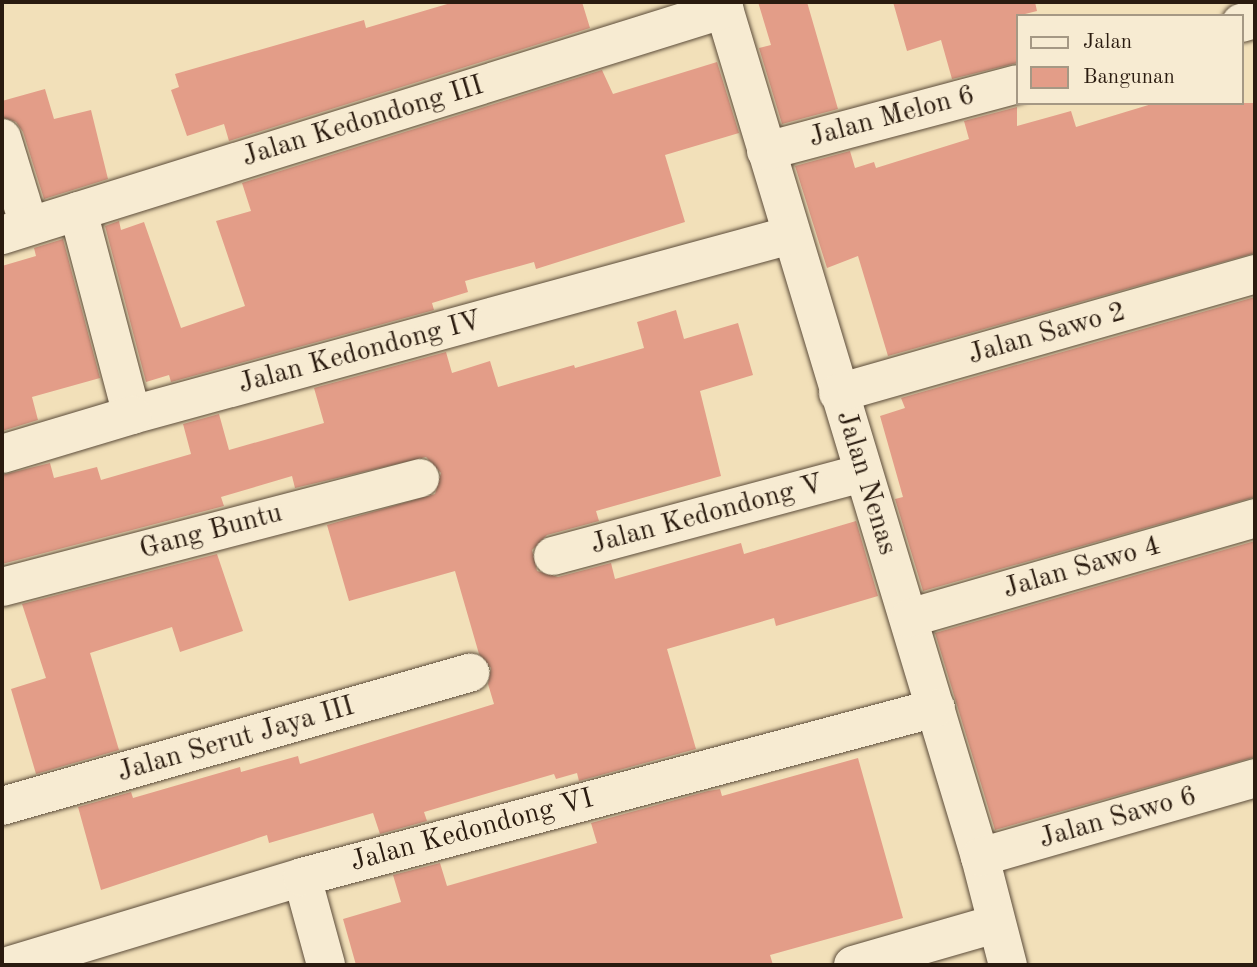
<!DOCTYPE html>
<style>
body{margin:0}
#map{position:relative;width:1257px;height:967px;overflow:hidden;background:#f2e0b9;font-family:"Old Standard TT",serif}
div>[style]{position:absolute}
.building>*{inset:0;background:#e39d88}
.roads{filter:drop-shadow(0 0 2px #5c4c3a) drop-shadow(0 0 2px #5c4c3a)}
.street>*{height:38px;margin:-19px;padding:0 19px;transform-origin:19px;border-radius:19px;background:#f7ebd2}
span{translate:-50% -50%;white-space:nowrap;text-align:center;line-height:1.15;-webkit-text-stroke:6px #f7ebd2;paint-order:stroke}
.street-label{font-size:28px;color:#2a1b0f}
.frame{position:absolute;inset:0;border:4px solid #2a1b0f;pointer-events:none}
.legend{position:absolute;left:1016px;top:14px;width:228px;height:91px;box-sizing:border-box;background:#f7ebd2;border:2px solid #a59884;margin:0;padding:9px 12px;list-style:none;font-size:21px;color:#2a1b0f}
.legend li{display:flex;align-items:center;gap:14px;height:35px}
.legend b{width:35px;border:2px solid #a59884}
</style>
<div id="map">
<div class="building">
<div style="clip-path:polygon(454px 2px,582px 2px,590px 28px,229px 141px,224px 124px,187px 136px,171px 90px,179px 87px,175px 74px,364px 20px,366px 28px)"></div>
<div style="clip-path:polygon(758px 2px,807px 2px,838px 109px,782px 124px,759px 48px,771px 45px)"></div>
<div style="clip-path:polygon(893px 2px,1035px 2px,1037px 11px,1017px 16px,1017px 63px,952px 79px,941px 40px,907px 51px)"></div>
<div style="clip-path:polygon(717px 62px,739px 133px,665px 155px,685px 222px,536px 269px,534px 262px,465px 281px,468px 292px,432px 303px,434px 310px,171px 382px,169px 375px,146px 382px,105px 226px,119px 221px,121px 230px,144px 222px,181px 328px,245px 306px,216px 221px,251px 211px,242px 183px,602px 70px,613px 94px)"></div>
<div style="clip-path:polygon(45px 89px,54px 119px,91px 110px,108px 179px,44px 199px,23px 132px,16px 122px,2px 117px,2px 101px)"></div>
<div style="clip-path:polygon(1155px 103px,1255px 103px,1255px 253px,888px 356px,858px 256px,827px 268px,795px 166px,850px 151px,855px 168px,874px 162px,876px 168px,969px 139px,964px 121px,1017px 107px,1017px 126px,1071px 111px,1076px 127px)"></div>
<div style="clip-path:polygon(63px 239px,100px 378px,32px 397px,38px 420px,2px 431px,2px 266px,36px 256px,34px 248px)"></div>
<div style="clip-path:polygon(1255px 297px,1255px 497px,923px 591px,895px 499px,903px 497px,880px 416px,905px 408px,901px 398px)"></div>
<div style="clip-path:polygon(676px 310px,684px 339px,738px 323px,753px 375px,700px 391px,721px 476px,596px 511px,599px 521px,547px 535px,532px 550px,537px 571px,558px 577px,611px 563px,615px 579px,741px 543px,744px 554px,856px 521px,878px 596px,776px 626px,774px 618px,667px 649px,696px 749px,579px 781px,577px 773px,556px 779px,554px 774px,424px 812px,427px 821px,380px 834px,373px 813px,269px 843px,267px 835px,101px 890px,78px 807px,131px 792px,133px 798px,240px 767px,241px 772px,298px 756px,300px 764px,494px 704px,488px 684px,491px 668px,479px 654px,455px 571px,349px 601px,327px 525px,435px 494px,441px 473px,426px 457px,295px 488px,292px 476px,221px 497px,224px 506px,2px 564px,2px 475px,50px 463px,54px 478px,97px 467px,101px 480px,191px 454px,183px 424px,219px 414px,229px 450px,324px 423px,314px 388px,446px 352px,452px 373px,490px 361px,498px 387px,574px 365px,575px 368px,644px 348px,637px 322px)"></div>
<div style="clip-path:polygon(1255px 541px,1255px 757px,995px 830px,935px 633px)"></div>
<div style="clip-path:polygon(217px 554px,243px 631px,180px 652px,172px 627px,90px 653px,119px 750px,36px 774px,11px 689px,46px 678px,22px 604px)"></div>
<div style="clip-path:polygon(858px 758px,903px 918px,770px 955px,773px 965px,356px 965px,343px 919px,401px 902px,393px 875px,440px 863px,447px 886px,597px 843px,591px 823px,708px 791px,720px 789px,722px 796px)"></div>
</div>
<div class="roads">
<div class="street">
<div style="left:722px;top:2px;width:893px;rotate:73.21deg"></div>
<div style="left:980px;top:857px;width:112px;rotate:75.5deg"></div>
<div style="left:1241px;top:23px;width:15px;rotate:-16deg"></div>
<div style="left:2px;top:138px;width:92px;rotate:72.9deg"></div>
<div style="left:766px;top:151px;width:260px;rotate:-14.9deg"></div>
<div style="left:78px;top:211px;width:211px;rotate:75.2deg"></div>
<div style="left:132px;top:415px;width:683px;rotate:-15.28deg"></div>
<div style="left:2px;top:235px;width:757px;rotate:-17.36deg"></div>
<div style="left:838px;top:393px;width:434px;rotate:-15.9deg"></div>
<div style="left:2px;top:454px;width:136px;rotate:-16.7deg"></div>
<div style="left:553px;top:556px;width:320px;rotate:-15deg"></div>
<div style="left:2px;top:587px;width:432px;rotate:-14.6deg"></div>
<div style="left:909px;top:618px;width:360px;rotate:-16.1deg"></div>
<div style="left:2px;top:806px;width:487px;rotate:-15.9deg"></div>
<div style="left:980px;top:857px;width:286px;rotate:-16deg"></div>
<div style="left:302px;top:877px;width:91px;rotate:74.7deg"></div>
<div style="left:11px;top:965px;width:304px;rotate:-16.8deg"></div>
<div style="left:302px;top:877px;width:656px;rotate:-14.93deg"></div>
<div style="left:853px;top:965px;width:148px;rotate:-16.1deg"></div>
</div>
</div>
<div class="street-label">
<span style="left:892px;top:117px;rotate:-15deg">Jalan Melon 6</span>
<span style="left:363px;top:122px;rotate:-17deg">Jalan Kedondong III</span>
<span style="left:1047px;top:334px;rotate:-16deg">Jalan Sawo 2</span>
<span style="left:360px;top:353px;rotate:-15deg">Jalan Kedondong IV</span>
<span style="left:866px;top:483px;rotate:73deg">Jalan Nenas</span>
<span style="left:707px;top:515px;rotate:-15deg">Jalan Kedondong V</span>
<span style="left:211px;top:532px;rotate:-15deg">Gang Buntu</span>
<span style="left:1082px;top:568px;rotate:-16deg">Jalan Sawo 4</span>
<span style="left:236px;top:740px;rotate:-16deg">Jalan Serut Jaya III</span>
<span style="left:1118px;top:818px;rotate:-16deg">Jalan Sawo 6</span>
<span style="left:472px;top:831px;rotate:-15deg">Jalan Kedondong VI</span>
</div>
<div class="frame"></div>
<ul class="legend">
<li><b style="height:9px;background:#f7ebd2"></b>Jalan</li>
<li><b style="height:19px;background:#e39d88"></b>Bangunan</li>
</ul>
</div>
